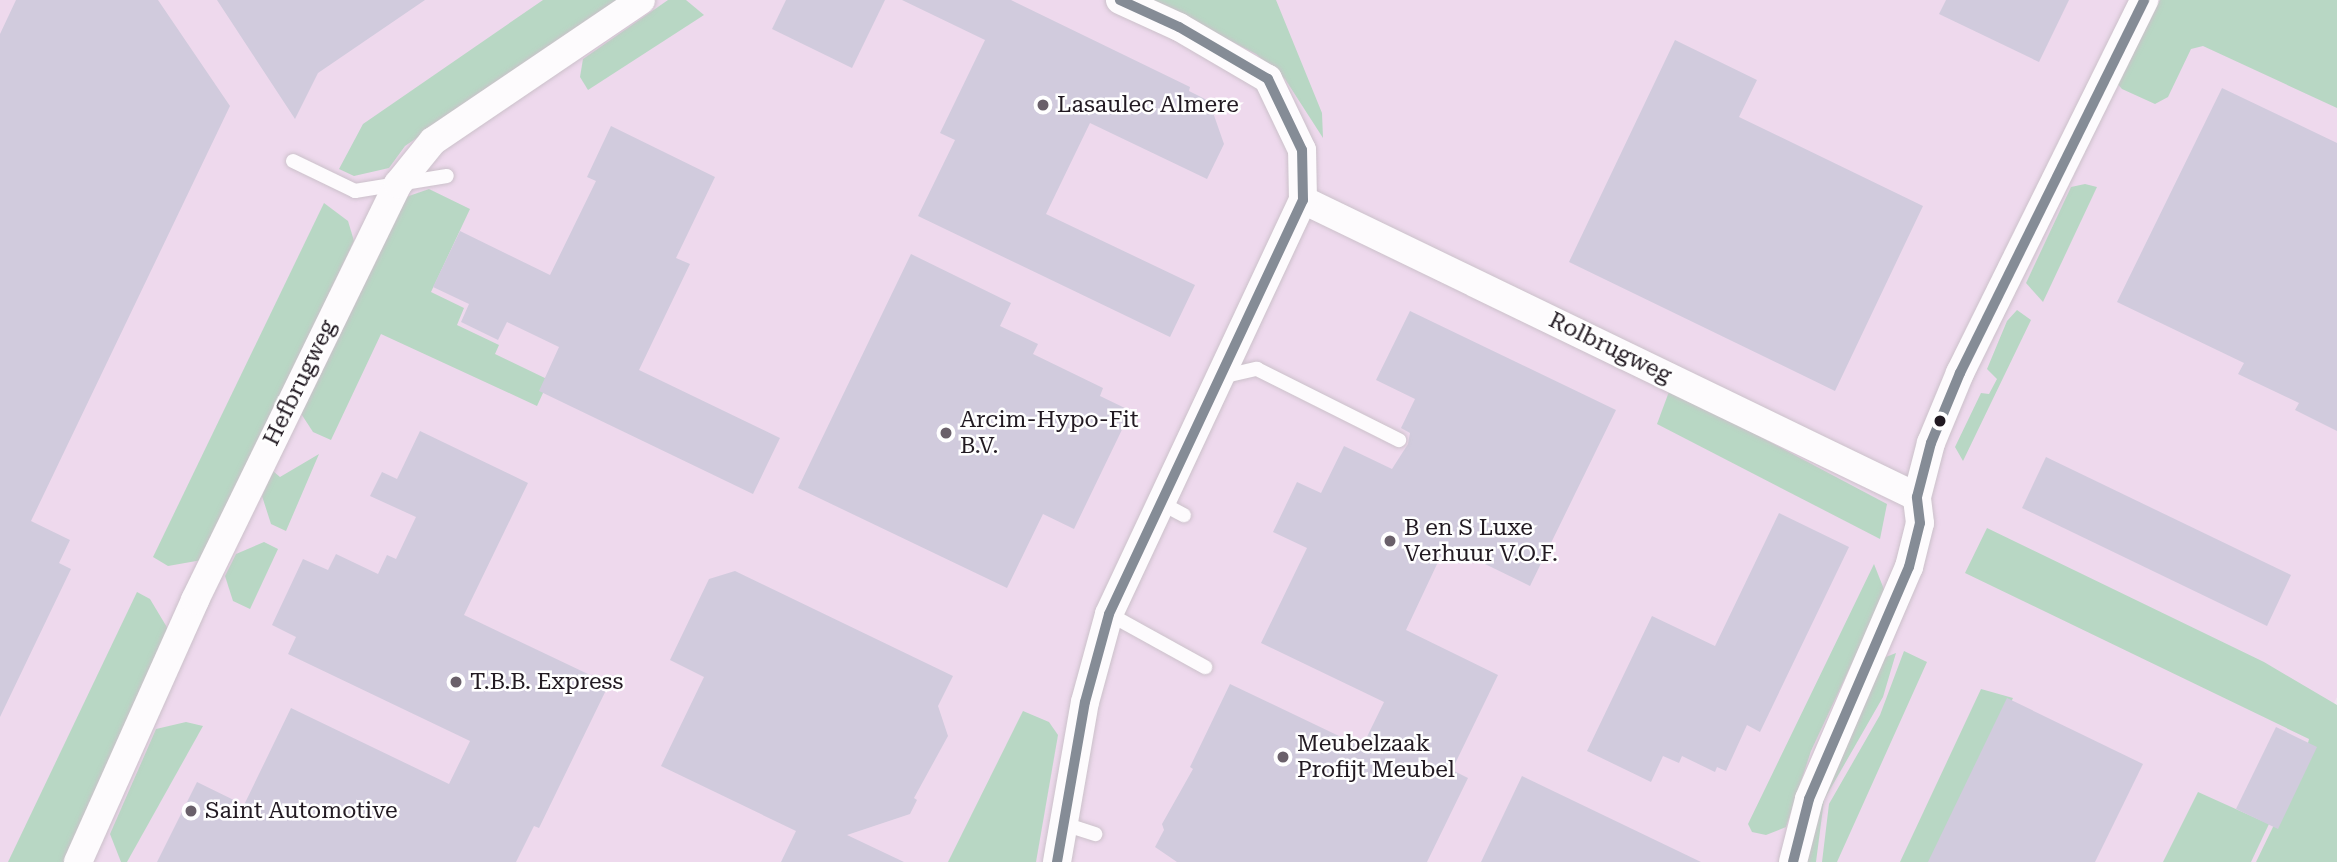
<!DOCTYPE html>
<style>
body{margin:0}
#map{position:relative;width:2337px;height:862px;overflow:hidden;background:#efe3ef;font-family:"Roboto Serif",serif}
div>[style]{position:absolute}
.built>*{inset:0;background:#eed9ed}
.green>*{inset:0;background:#b8d7c4}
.building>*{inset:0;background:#d1cbdd}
.roads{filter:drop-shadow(0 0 2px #cbc1ca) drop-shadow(0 0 2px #cbc1ca)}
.service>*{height:14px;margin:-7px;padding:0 7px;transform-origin:7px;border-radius:7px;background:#fdfbfd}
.minor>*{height:28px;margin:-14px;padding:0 14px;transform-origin:14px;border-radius:14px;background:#fdfbfd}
.bus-1>*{height:10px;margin:-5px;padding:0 5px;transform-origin:5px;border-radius:5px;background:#858c96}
.dots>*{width:19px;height:19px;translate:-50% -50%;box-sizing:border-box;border:4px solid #fff;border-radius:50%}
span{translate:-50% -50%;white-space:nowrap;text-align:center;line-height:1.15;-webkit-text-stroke:5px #fff;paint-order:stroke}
.poi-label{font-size:23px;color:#221a22}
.left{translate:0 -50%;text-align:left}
.street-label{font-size:23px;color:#221a22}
</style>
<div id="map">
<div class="built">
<div style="clip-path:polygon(0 0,2337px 0,2337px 697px,2257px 862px,0 862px)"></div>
</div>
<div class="green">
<div style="clip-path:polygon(543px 0,619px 0,405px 146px,389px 168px,354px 176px,339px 169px,363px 124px)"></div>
<div style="clip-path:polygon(668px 0,686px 0,704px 15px,588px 90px,580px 77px,583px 59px)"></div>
<div style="clip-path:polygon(1151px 0,1276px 0,1322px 113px,1323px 138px,1285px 79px,1256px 54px)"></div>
<div style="clip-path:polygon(2160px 0,2337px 0,2337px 108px,2203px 46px,2191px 49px,2168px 97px,2155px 104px,2122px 89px,2115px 81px)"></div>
<div style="clip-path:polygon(2085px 184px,2097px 187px,2043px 302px,2026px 283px,2071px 187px)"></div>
<div style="clip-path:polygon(429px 189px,470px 209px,431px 292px,464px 308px,457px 325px,499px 345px,495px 354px,549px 380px,537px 406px,381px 334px,331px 440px,313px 432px,300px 412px,406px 197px)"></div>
<div style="clip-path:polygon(324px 203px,348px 221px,354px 241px,202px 560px,168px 566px,153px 557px)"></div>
<div style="clip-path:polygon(2017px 310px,2031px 320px,1963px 461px,1955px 447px,1981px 393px,1989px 394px,1997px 379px,1987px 369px,2007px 321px)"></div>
<div style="clip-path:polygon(1670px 389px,1887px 504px,1880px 539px,1657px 424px)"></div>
<div style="clip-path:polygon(319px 454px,286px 531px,271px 524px,262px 496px,273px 471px,280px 477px)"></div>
<div style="clip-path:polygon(1987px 528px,2264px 662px,2337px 705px,2337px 862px,2256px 862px,2302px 767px,2309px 739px,1965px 573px)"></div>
<div style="clip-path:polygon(264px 542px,278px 549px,250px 609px,233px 601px,225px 576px,236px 554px)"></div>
<div style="clip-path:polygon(1874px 564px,1885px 592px,1811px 751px,1786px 827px,1766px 835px,1752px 832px,1748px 824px)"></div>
<div style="clip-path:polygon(137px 592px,150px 599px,168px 629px,64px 862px,8px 862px)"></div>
<div style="clip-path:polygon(1904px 651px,1927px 662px,1837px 862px,1822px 862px,1829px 804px,1880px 715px)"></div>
<div style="clip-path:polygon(1896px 653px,1883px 697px,1824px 800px,1816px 862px,1804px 862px,1810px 818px,1878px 660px)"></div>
<div style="clip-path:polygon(1981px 689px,2013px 698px,1935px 862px,1900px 862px)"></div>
<div style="clip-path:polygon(1023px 711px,1049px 722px,1058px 735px,1036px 862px,948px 862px)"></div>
<div style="clip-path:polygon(186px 722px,203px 726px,127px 862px,121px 862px,110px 834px,156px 729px)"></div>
<div style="clip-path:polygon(2198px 792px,2269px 824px,2251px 862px,2163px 862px)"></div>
</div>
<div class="building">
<div style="clip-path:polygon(16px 0,158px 0,230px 106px,31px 521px,70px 540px,59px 563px,71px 569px,0 717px,0 34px)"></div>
<div style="clip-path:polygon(217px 0,425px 0,318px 73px,295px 119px)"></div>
<div style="clip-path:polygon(786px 0,885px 0,852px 68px,772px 29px)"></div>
<div style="clip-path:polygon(902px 0,1011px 0,1190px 87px,1189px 91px,1209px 101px,1224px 144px,1207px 179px,1090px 123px,1046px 214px,1195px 285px,1170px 337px,918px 216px,955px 140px,940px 133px,985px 40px)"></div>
<div style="clip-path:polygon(1946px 0,2069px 0,2039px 62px,1939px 14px)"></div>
<div style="clip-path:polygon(1675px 40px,1757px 80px,1739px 117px,1923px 206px,1835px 391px,1569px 262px)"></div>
<div style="clip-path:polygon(2222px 88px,2337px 143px,2337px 431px,2295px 410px,2299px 403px,2238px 374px,2244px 363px,2117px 302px)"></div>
<div style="clip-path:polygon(611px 126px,715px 177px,676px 258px,690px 264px,639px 370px,780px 438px,753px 494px,539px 391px,559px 347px,507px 322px,498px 340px,461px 322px,469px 304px,433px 287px,460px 231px,550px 275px,596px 181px,587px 177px)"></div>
<div style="clip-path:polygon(911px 254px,1011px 303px,1000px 326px,1038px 344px,1033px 354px,1103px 388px,1100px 396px,1131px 411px,1074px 529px,1043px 514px,1007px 588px,798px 488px)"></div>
<div style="clip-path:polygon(1410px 311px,1616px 410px,1530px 586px,1446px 545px,1406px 630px,1498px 675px,1452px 770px,1468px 778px,1427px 862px,1177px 862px,1155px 847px,1164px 830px,1162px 824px,1193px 769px,1190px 767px,1230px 684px,1362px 747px,1384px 702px,1261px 643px,1307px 548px,1273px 532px,1297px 482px,1321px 493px,1344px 446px,1392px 469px,1408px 444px,1410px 433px,1401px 428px,1415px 399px,1376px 380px)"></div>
<div style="clip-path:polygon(420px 431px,528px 483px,464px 615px,609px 684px,539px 828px,534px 826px,516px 862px,157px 862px,197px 782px,244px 805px,291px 708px,449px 784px,470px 741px,288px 654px,296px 637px,272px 625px,303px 559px,328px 570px,336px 554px,378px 574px,387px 555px,396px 559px,416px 517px,370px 496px,382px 472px,397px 479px)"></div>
<div style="clip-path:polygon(2046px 457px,2291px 575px,2267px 626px,2022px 508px)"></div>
<div style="clip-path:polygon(1779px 513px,1849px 547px,1760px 732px,1747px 725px,1726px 771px,1717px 767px,1715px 772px,1682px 756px,1679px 763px,1663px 756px,1651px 782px,1587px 751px,1652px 616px,1715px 646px)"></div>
<div style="clip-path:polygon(735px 571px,953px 676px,938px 706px,948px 736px,914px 798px,917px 800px,910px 814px,847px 835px,904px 862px,781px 862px,796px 831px,661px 766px,704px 677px,670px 660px,709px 579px)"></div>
<div style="clip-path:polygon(2007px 698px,2143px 764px,2095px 862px,1928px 862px)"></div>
<div style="clip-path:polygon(2276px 727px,2317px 747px,2278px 829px,2236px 809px)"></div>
<div style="clip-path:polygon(1522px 776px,1701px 862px,1481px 862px)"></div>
</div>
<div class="roads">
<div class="service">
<div style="left:293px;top:161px;width:69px;rotate:25.8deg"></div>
<div style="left:355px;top:191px;width:93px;rotate:-9.3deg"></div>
<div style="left:1221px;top:377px;width:37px;rotate:-13deg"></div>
<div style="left:1257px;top:369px;width:159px;rotate:26.6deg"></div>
<div style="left:1161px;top:503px;width:26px;rotate:28deg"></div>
<div style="left:1109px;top:614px;width:110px;rotate:28.9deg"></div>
<div style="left:1064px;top:824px;width:33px;rotate:18deg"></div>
</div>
<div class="minor">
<div style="left:1303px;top:200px;width:682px;rotate:25.81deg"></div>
<div style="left:78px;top:862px;width:287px;rotate:-65.9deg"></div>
<div style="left:195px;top:600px;width:463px;rotate:-64deg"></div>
<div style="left:398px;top:184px;width:55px;rotate:-50.9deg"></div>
<div style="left:433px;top:141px;width:251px;rotate:-34.1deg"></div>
<div style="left:1057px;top:862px;width:162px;rotate:-80.1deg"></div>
<div style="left:1085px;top:702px;width:91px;rotate:-74.7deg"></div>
<div style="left:1109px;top:614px;width:457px;rotate:-64.9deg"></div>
<div style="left:1303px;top:200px;width:50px;rotate:-91.1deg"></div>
<div style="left:1302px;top:150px;width:79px;rotate:-115.6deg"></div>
<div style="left:1268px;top:79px;width:103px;rotate:-149.7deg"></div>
<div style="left:1179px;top:27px;width:65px;rotate:-155.4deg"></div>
<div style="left:1793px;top:862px;width:65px;rotate:-75.7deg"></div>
<div style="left:1809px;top:799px;width:253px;rotate:-66.7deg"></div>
<div style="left:1909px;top:567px;width:45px;rotate:-76deg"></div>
<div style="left:1920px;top:523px;width:26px;rotate:-97deg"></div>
<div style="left:1917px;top:497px;width:56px;rotate:-75.5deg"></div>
<div style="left:1931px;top:443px;width:76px;rotate:-67.5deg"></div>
<div style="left:1960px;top:373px;width:416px;rotate:-63.7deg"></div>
</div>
</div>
<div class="bus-1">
<div style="left:1057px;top:862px;width:162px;rotate:-80.1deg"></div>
<div style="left:1085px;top:702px;width:91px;rotate:-74.7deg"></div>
<div style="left:1109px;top:614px;width:457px;rotate:-64.9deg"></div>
<div style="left:1303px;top:200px;width:50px;rotate:-91.1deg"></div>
<div style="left:1302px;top:150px;width:79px;rotate:-115.6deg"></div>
<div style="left:1268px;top:79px;width:103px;rotate:-149.7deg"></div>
<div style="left:1179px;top:27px;width:65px;rotate:-155.4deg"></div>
<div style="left:1793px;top:862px;width:65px;rotate:-75.7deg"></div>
<div style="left:1809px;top:799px;width:253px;rotate:-66.7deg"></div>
<div style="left:1909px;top:567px;width:45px;rotate:-76deg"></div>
<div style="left:1920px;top:523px;width:26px;rotate:-97deg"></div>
<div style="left:1917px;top:497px;width:56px;rotate:-75.5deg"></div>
<div style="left:1931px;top:443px;width:76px;rotate:-67.5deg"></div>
<div style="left:1960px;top:373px;width:416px;rotate:-63.7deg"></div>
</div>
<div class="dots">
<div style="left:1043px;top:105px;background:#6a606a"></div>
<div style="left:1940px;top:421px;background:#221a22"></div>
<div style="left:946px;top:433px;background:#6a606a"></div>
<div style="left:1390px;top:541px;background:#6a606a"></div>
<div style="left:456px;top:682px;background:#6a606a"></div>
<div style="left:1283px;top:757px;background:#6a606a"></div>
<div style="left:191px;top:811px;background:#6a606a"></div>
</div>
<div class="poi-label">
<span class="left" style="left:1057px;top:105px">Lasaulec Almere</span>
<span class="left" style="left:960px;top:433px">Arcim-Hypo-Fit<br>B.V.</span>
<span class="left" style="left:1404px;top:541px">B en S Luxe<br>Verhuur V.O.F.</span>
<span class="left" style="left:470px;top:682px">T.B.B. Express</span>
<span class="left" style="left:1297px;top:757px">Meubelzaak<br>Profijt Meubel</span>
<span class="left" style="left:205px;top:811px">Saint Automotive</span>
</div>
<div class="street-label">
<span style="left:1610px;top:348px;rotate:26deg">Rolbrugweg</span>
<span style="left:300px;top:383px;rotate:-64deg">Hefbrugweg</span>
</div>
</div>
